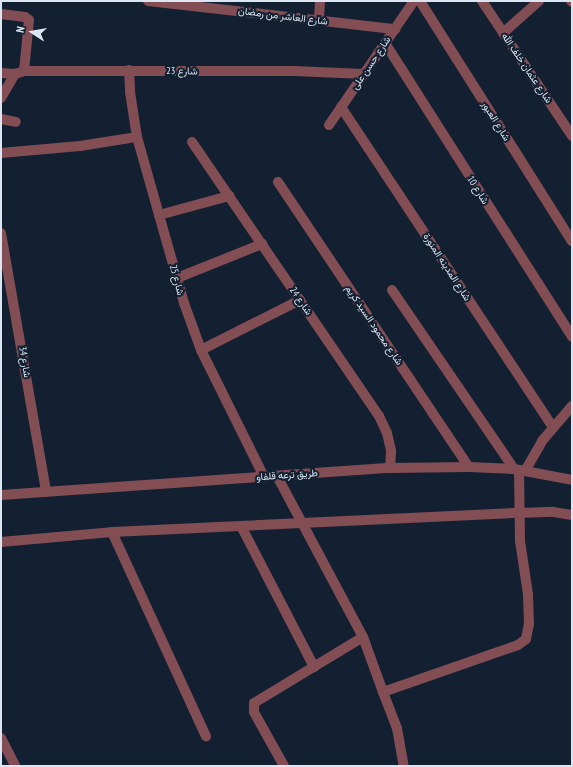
<!DOCTYPE html>
<meta charset="utf-8">
<style>
body{margin:0}
#map{position:relative;width:573px;height:767px;overflow:hidden;background:#122032;font-family:"PT Sans Narrow",Vazirmatn,sans-serif}
div>[style]{position:absolute}
.minor>*{height:10px;margin:-5px;padding:0 5px;transform-origin:5px;border-radius:5px;background:#824d53}
span{translate:-50% -50%;white-space:nowrap;text-align:center;line-height:1.15;-webkit-text-stroke:4px #122032;paint-order:stroke}
.street-label{font-size:10px;color:#dce6f2}
.frame{position:absolute;inset:0;border:2px solid #dce6f2;pointer-events:none}
.north{position:absolute;left:12px;top:12px;width:40px;height:40px;-webkit-text-stroke:3px #122032;paint-order:stroke;rotate:282deg;font-size:11px;font-weight:700;line-height:16px;text-align:center;color:#dce6f2}
.north::after{content:'';display:block;margin:auto;width:14px;height:18px;background:#dce6f2;clip-path:polygon(50% 0,100% 100%,50% 72%,0 100%)}
</style>
<div id="map">
<div class="minor">
<div style="left:148px;top:1px;width:249px;rotate:6.5deg"></div>
<div style="left:420px;top:1px;width:284px;rotate:57.7deg"></div>
<div style="left:482px;top:1px;width:162px;rotate:56.3deg"></div>
<div style="left:571px;top:1px;width:1px;rotate:45deg"></div>
<div style="left:1px;top:14px;width:24px;rotate:7deg"></div>
<div style="left:25px;top:17px;width:5px;rotate:37deg"></div>
<div style="left:29px;top:20px;width:51px;rotate:95.6deg"></div>
<div style="left:319px;top:20px;width:19px;rotate:-87deg"></div>
<div style="left:503px;top:33px;width:48px;rotate:-41.6deg"></div>
<div style="left:385px;top:43px;width:348px;rotate:57.5deg"></div>
<div style="left:129px;top:70px;width:22px;rotate:87deg"></div>
<div style="left:130px;top:92px;width:46px;rotate:81.2deg"></div>
<div style="left:137px;top:137px;width:173px;rotate:74.2deg"></div>
<div style="left:184px;top:303px;width:50px;rotate:70.1deg"></div>
<div style="left:201px;top:350px;width:142px;rotate:63.6deg"></div>
<div style="left:1px;top:73px;width:14px;rotate:4deg"></div>
<div style="left:15px;top:74px;width:9px;rotate:-18deg"></div>
<div style="left:24px;top:71px;width:270px"></div>
<div style="left:294px;top:71px;width:70px;rotate:2.5deg"></div>
<div style="left:1px;top:98px;width:28px;rotate:-60deg"></div>
<div style="left:341px;top:107px;width:384px;rotate:56.5deg"></div>
<div style="left:1px;top:119px;width:15px;rotate:11deg"></div>
<div style="left:329px;top:125px;width:150px;rotate:-55.6deg"></div>
<div style="left:192px;top:142px;width:332px;rotate:55.7deg"></div>
<div style="left:379px;top:416px;width:19px;rotate:65deg"></div>
<div style="left:387px;top:433px;width:18px;rotate:77deg"></div>
<div style="left:391px;top:451px;width:17px;rotate:93deg"></div>
<div style="left:1px;top:153px;width:79px;rotate:-5.1deg"></div>
<div style="left:80px;top:146px;width:58px;rotate:-9deg"></div>
<div style="left:278px;top:182px;width:343px;rotate:56.2deg"></div>
<div style="left:159px;top:215px;width:73px;rotate:-15.2deg"></div>
<div style="left:1px;top:233px;width:263px;rotate:80.1deg"></div>
<div style="left:177px;top:278px;width:92px;rotate:-21.8deg"></div>
<div style="left:392px;top:290px;width:217px;rotate:55.7deg"></div>
<div style="left:201px;top:350px;width:111px;rotate:-26.8deg"></div>
<div style="left:525px;top:471px;width:34px;rotate:-60deg"></div>
<div style="left:542px;top:441px;width:46px;rotate:-49.4deg"></div>
<div style="left:277px;top:476px;width:183px;rotate:61.9deg"></div>
<div style="left:363px;top:637px;width:59px;rotate:70deg"></div>
<div style="left:383px;top:692px;width:143px;rotate:-19.2deg"></div>
<div style="left:518px;top:645px;width:10px;rotate:-37deg"></div>
<div style="left:526px;top:639px;width:15px;rotate:-79deg"></div>
<div style="left:529px;top:624px;width:30px;rotate:-92deg"></div>
<div style="left:528px;top:594px;width:54px;rotate:-98.6deg"></div>
<div style="left:520px;top:541px;width:71px;rotate:-90.8deg"></div>
<div style="left:1px;top:495px;width:390px;rotate:-4deg"></div>
<div style="left:390px;top:468px;width:79px;rotate:-0.7deg"></div>
<div style="left:469px;top:467px;width:45px;rotate:2.5deg"></div>
<div style="left:514px;top:469px;width:59px;rotate:10.7deg"></div>
<div style="left:241px;top:526px;width:159px;rotate:62.6deg"></div>
<div style="left:112px;top:532px;width:225px;rotate:65.3deg"></div>
<div style="left:1px;top:542px;width:111px;rotate:-5.1deg"></div>
<div style="left:112px;top:532px;width:407px;rotate:-2.7deg"></div>
<div style="left:519px;top:513px;width:34px;rotate:-2deg"></div>
<div style="left:553px;top:512px;width:19px;rotate:9deg"></div>
<div style="left:383px;top:692px;width:39px;rotate:69deg"></div>
<div style="left:397px;top:728px;width:39px;rotate:80deg"></div>
<div style="left:1px;top:738px;width:31px;rotate:63deg"></div>
<div style="left:284px;top:766px;width:62px;rotate:-119.1deg"></div>
<div style="left:254px;top:712px;width:9px;rotate:-90deg"></div>
<div style="left:254px;top:703px;width:127px;rotate:-31.2deg"></div>
</div>
<div class="street-label">
<span style="left:283px;top:16px;rotate:7deg">شارع العاشر من رمضان</span>
<span style="left:371px;top:63px;rotate:-56deg">شارع حسن على</span>
<span style="left:527px;top:68px;rotate:56deg">شارع عثمان خلف الله</span>
<span style="left:182px;top:71px;rotate:1deg">شارع 23</span>
<span style="left:496px;top:121px;rotate:58deg">شارع العبور</span>
<span style="left:478px;top:190px;rotate:58deg">شارع 10</span>
<span style="left:447px;top:267px;rotate:57deg">شارع المدينه المنورة</span>
<span style="left:177px;top:280px;rotate:75deg">شارع 25</span>
<span style="left:301px;top:301px;rotate:56deg">شارع 24</span>
<span style="left:374px;top:325px;rotate:56deg">شارع محمود السيد كريم</span>
<span style="left:25px;top:362px;rotate:81deg">شارع 34</span>
<span style="left:287px;top:475px;rotate:-4deg">طريق ترعه قلفاو</span>
</div>
<div class="frame"></div>
<div class="north">N</div>
</div>
